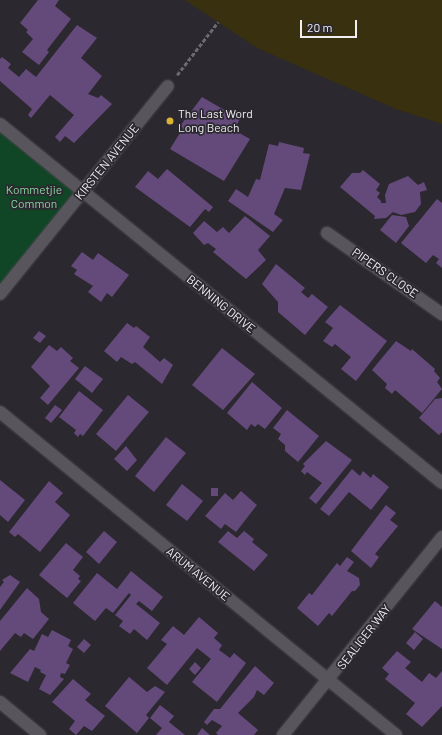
<!DOCTYPE html>
<style>
body{margin:0}
#map{position:relative;width:442px;height:735px;overflow:hidden;background:#2b282f;font-family:Barlow,sans-serif}
div>[style]{position:absolute}
.green>*{inset:0;background:#104626}
.sand>*{inset:0;background:#393010}
.building>*{inset:0;background:#644a7b}
.path>*{height:2.5px;margin-top:-1.25px;transform-origin:0;background:repeating-linear-gradient(90deg,#6c6970 0 4px,transparent 0 6px)}
.roads{filter:drop-shadow(0 0 1px #49454c) drop-shadow(0 0 1px #49454c)}
.minor>*{height:12px;margin:-6px;padding:0 6px;transform-origin:6px;border-radius:6px;background:#59555d}
.dots>*{width:11px;height:11px;translate:-50% -50%;box-sizing:border-box;border:2px solid #2b282f;border-radius:50%}
span{translate:-50% -50%;white-space:nowrap;text-align:center;line-height:1.15;-webkit-text-stroke:3.5px #2b282f;paint-order:stroke}
.poi-label{font-size:12px;color:#f1eef3}
.left{translate:0 -50%;text-align:left}
.street-label{font-size:12px;color:#f1eef3}
.park-label{font-size:12px;color:#86d79f}
.scale{position:absolute;left:300px;top:20px;width:57px;height:18px;box-sizing:border-box;border:2px solid #f1eef3;border-top:0;padding-left:5px;font-size:12px;line-height:14px;white-space:nowrap;color:#f1eef3;-webkit-text-stroke:3px #2b282f;paint-order:stroke}
</style>
<div id="map">
<div class="green">
<div style="clip-path:polygon(0 124px,83px 192px,0 294px)"></div>
</div>
<div class="sand">
<div style="clip-path:polygon(185px 0,442px 0,442px 124px,396px 109px,257px 48px)"></div>
</div>
<div class="building">
<div style="clip-path:polygon(38px 0,59px 0,55px 6px,71px 19px,47px 50px,49px 52px,39px 65px,22px 52px,33px 39px,26px 32px,28px 30px,20px 23px)"></div>
<div style="clip-path:polygon(77px 25px,97px 38px,81px 58px,102px 76px,88px 94px,98px 98px,101px 95px,112px 104px,74px 143px,65px 136px,60px 142px,55px 137px,74px 115px,50px 95px,31px 118px,28px 115px,32px 109px,0 81px,0 59px,2px 57px,11px 64px,8px 68px,19px 77px,26px 69px,36px 77px)"></div>
<div style="clip-path:polygon(202px 97px,240px 119px,234px 130px,250px 139px,224px 181px,170px 149px,183px 128px,180px 126px)"></div>
<div style="clip-path:polygon(279px 142px,304px 148px,303px 153px,310px 154px,301px 190px,285px 188px,274px 214px,283px 220px,273px 232px,228px 201px,236px 189px,248px 197px,256px 179px,260px 180px,269px 144px,278px 146px)"></div>
<div style="clip-path:polygon(167px 169px,213px 207px,209px 212px,205px 209px,190px 227px,135px 187px,148px 171px,158px 179px)"></div>
<div style="clip-path:polygon(363px 170px,380px 184px,376px 190px,380px 193px,377px 197px,381px 201px,381px 203px,386px 203px,385px 195px,389px 184px,408px 176px,418px 185px,424px 182px,427px 190px,420px 192px,421px 204px,415px 212px,401px 215px,393px 212px,386px 218px,374px 219px,375px 216px,340px 187px,352px 173px,360px 173px)"></div>
<div style="clip-path:polygon(437px 199px,442px 203px,442px 268px,436px 263px,439px 259px,433px 255px,426px 263px,401px 243px)"></div>
<div style="clip-path:polygon(392px 215px,406px 217px,409px 226px,396px 243px,380px 230px)"></div>
<div style="clip-path:polygon(245px 216px,270px 236px,258px 250px,266px 260px,246px 279px,213px 252px,216px 249px,208px 243px,204px 245px,193px 233px,204px 221px,217px 232px,223px 227px,229px 233px)"></div>
<div style="clip-path:polygon(82px 252px,93px 260px,98px 253px,129px 275px,112px 297px,107px 293px,101px 302px,88px 292px,93px 286px,74px 274px,77px 270px,71px 266px)"></div>
<div style="clip-path:polygon(276px 264px,305px 288px,301px 292px,308px 298px,312px 294px,328px 307px,305px 335px,278px 312px,278px 302px,262px 284px)"></div>
<div style="clip-path:polygon(340px 305px,387px 341px,356px 381px,341px 369px,351px 357px,335px 344px,332px 347px,323px 341px,333px 328px,325px 322px)"></div>
<div style="clip-path:polygon(127px 323px,134px 328px,136px 326px,150px 337px,143px 347px,160px 362px,164px 358px,173px 365px,162px 384px,135px 362px,132px 364px,121px 357px,117px 362px,104px 351px)"></div>
<div style="clip-path:polygon(39px 331px,46px 336px,40px 343px,33px 338px)"></div>
<div style="clip-path:polygon(396px 341px,411px 351px,412px 349px,435px 369px,434px 371px,440px 378px,437px 382px,442px 389px,422px 413px,395px 390px,392px 394px,385px 388px,387px 384px,372px 370px)"></div>
<div style="clip-path:polygon(49px 345px,57px 351px,61px 347px,73px 358px,70px 361px,79px 368px,48px 405px,40px 398px,50px 386px,31px 367px)"></div>
<div style="clip-path:polygon(222px 348px,255px 374px,223px 410px,192px 385px)"></div>
<div style="clip-path:polygon(85px 366px,103px 379px,92px 393px,75px 379px)"></div>
<div style="clip-path:polygon(252px 382px,282px 408px,265px 429px,258px 424px,255px 427px,251px 424px,247px 430px,227px 413px)"></div>
<div style="clip-path:polygon(79px 391px,103px 410px,83px 436px,80px 434px,78px 437px,74px 433px,76px 430px,59px 417px)"></div>
<div style="clip-path:polygon(128px 395px,149px 412px,116px 451px,96px 434px)"></div>
<div style="clip-path:polygon(442px 398px,442px 432px,439px 435px,419px 418px,435px 399px)"></div>
<div style="clip-path:polygon(55px 405px,62px 410px,51px 423px,45px 418px)"></div>
<div style="clip-path:polygon(287px 410px,319px 436px,298px 462px,285px 451px,285px 445px,278px 439px,281px 434px,273px 428px)"></div>
<div style="clip-path:polygon(166px 437px,186px 453px,154px 492px,135px 476px)"></div>
<div style="clip-path:polygon(326px 441px,352px 460px,316px 504px,309px 498px,322px 483px,307px 472px,305px 475px,301px 471px,305px 466px,303px 464px)"></div>
<div style="clip-path:polygon(126px 446px,137px 460px,127px 471px,114px 459px)"></div>
<div style="clip-path:polygon(352px 469px,360px 476px,363px 471px,371px 478px,373px 474px,389px 487px,371px 510px,349px 492px,329px 516px,320px 509px)"></div>
<div style="clip-path:polygon(0 480px,25px 500px,8px 522px,0 515px)"></div>
<div style="clip-path:polygon(49px 481px,63px 493px,55px 502px,70px 515px,40px 552px,18px 534px,15px 537px,9px 532px)"></div>
<div style="clip-path:polygon(182px 484px,203px 501px,187px 521px,166px 505px)"></div>
<div style="clip-path:polygon(211px 488px,218px 488px,218px 496px,211px 496px)"></div>
<div style="clip-path:polygon(241px 491px,257px 505px,236px 532px,225px 524px,221px 529px,205px 516px,225px 493px,233px 500px)"></div>
<div style="clip-path:polygon(386px 505px,396px 513px,390px 520px,398px 526px,375px 554px,379px 557px,371px 568px,351px 551px)"></div>
<div style="clip-path:polygon(104px 531px,117px 542px,99px 564px,86px 552px)"></div>
<div style="clip-path:polygon(228px 531px,237px 538px,244px 531px,254px 539px,252px 542px,268px 555px,254px 571px,218px 542px)"></div>
<div style="clip-path:polygon(66px 543px,83px 557px,73px 570px,80px 576px,78px 579px,81px 581px,67px 598px,39px 575px)"></div>
<div style="clip-path:polygon(347px 557px,354px 562px,347px 571px,359px 578px,360px 585px,355px 591px,352px 591px,332px 616px,329px 613px,318px 626px,297px 608px,309px 593px,312px 595px,337px 563px,340px 566px)"></div>
<div style="clip-path:polygon(131px 571px,163px 597px,152px 611px,139px 601px,136px 604px,160px 623px,147px 640px,134px 629px,130px 634px,119px 626px,123px 621px,115px 615px,131px 595px,129px 593px,113px 613px,106px 608px,95px 621px,73px 603px,97px 573px,117px 589px)"></div>
<div style="clip-path:polygon(10px 575px,20px 582px,0 610px,0 587px,4px 582px,2px 580px)"></div>
<div style="clip-path:polygon(27px 588px,39px 599px,41px 612px,49px 619px,33px 639px,24px 633px,21px 637px,15px 633px,0 651px,0 621px)"></div>
<div style="clip-path:polygon(435px 601px,442px 607px,442px 649px,412px 629px)"></div>
<div style="clip-path:polygon(199px 617px,218px 633px,214px 638px,222px 645px,219px 650px,230px 658px,234px 653px,246px 663px,217px 702px,192px 682px,211px 659px,197px 648px,167px 685px,147px 668px,167px 644px,161px 640px,173px 626px,184px 635px)"></div>
<div style="clip-path:polygon(52px 630px,71px 640px,68px 646px,73px 649px,66px 663px,70px 665px,65px 674px,61px 673px,60px 677px,64px 679px,50px 695px,39px 689px,46px 675px,40px 672px,41px 670px,35px 667px,28px 682px,10px 673px,30px 649px,34px 651px,42px 634px,48px 637px)"></div>
<div style="clip-path:polygon(415px 632px,423px 639px,414px 650px,406px 643px)"></div>
<div style="clip-path:polygon(84px 639px,91px 645px,84px 653px,77px 647px)"></div>
<div style="clip-path:polygon(397px 651px,411px 662px,405px 668px,422px 682px,429px 673px,436px 678px,442px 671px,442px 706px,422px 727px,406px 714px,415px 703px,385px 679px,389px 674px,382px 668px)"></div>
<div style="clip-path:polygon(195px 662px,201px 668px,195px 675px,189px 669px)"></div>
<div style="clip-path:polygon(255px 666px,274px 683px,264px 695px,257px 690px,254px 697px,238px 713px,258px 730px,254px 735px,218px 735px,216px 733px,222px 726px,212px 720px,207px 725px,204px 722px,214px 709px,220px 709px)"></div>
<div style="clip-path:polygon(129px 677px,147px 692px,155px 686px,165px 692px,146px 715px,149px 718px,137px 733px,105px 706px)"></div>
<div style="clip-path:polygon(73px 679px,91px 694px,85px 700px,105px 716px,92px 731px,84px 726px,76px 735px,69px 729px,75px 721px,52px 702px)"></div>
<div style="clip-path:polygon(160px 705px,174px 716px,169px 722px,185px 735px,156px 735px,162px 728px,150px 718px)"></div>
<div style="clip-path:polygon(202px 728px,210px 735px,197px 735px)"></div>
</div>
<div class="path">
<div style="left:177px;top:75px;width:67px;rotate:-52.3deg"></div>
</div>
<div class="roads">
<div class="minor">
<div style="left:0;top:124px;width:569px;rotate:39.08deg"></div>
<div style="left:327px;top:233px;width:141px;rotate:35.2deg"></div>
<div style="left:0;top:294px;width:267px;rotate:-51.1deg"></div>
<div style="left:0;top:412px;width:511px;rotate:39.2deg"></div>
<div style="left:0;top:702px;width:52px;rotate:39.5deg"></div>
<div style="left:283px;top:735px;width:254px;rotate:-51.2deg"></div>
</div>
</div>
<div class="dots">
<div style="left:170px;top:121px;background:#dcb233"></div>
</div>
<div class="poi-label">
<span class="left" style="left:178px;top:121px">The Last Word<br>Long Beach</span>
</div>
<div class="street-label">
<span style="left:107px;top:162px;rotate:-51deg">KIRSTEN AVENUE</span>
<span style="left:385px;top:273px;rotate:35deg">PIPERS CLOSE</span>
<span style="left:221px;top:304px;rotate:39deg">BENNING DRIVE</span>
<span style="left:198px;top:574px;rotate:39deg">ARUM AVENUE</span>
<span style="left:364px;top:637px;rotate:-52deg">SEALIGER WAY</span>
</div>
<div class="park-label">
<span style="left:34px;top:197px">Kommetjie<br>Common</span>
</div>
<div class="scale">20 m</div>
</div>
